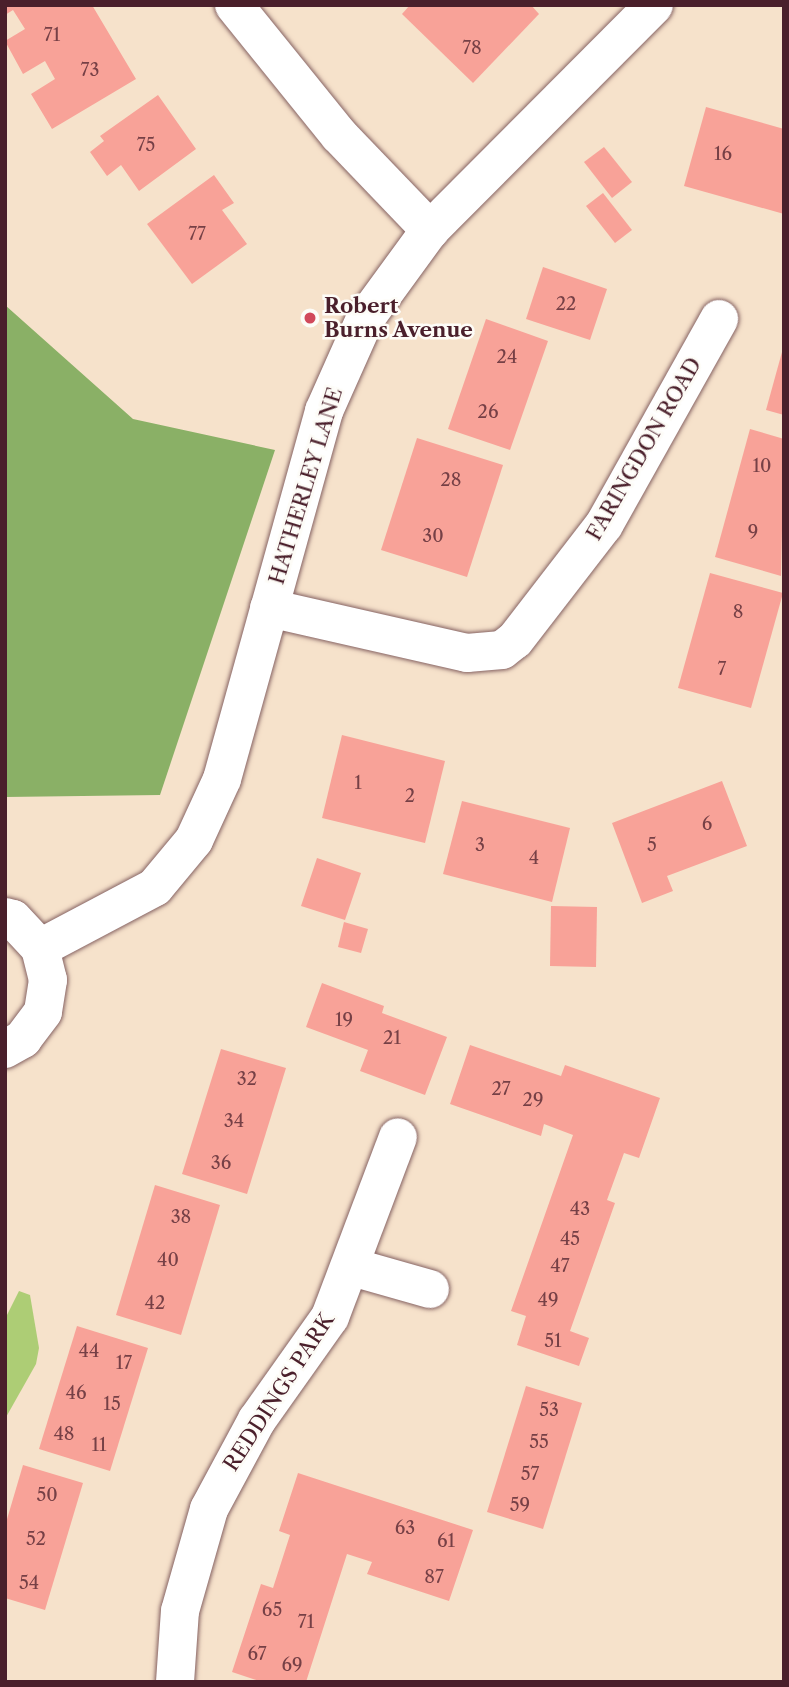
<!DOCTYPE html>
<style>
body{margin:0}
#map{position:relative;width:789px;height:1687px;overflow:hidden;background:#f6e2cb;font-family:"Libre Caslon Text",serif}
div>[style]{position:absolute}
.green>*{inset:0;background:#adcd75}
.forest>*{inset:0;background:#8ab066}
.building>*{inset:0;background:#f8a298}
.roads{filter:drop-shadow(0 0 2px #866363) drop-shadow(0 0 2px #866363)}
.street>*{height:38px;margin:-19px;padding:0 19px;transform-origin:19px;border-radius:19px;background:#fff}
.dots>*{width:19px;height:19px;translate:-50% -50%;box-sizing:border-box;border:4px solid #fdfcf7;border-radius:50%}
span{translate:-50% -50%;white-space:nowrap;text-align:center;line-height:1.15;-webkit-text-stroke:5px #fdfcf7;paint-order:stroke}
.number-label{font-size:18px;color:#764046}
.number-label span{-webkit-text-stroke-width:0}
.poi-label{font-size:21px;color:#4a1f2b;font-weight:700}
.left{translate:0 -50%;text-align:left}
.street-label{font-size:21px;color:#4a1f2b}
.frame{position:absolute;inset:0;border:7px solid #4a1f2b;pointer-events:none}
</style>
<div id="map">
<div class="green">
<div style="clip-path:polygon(19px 1291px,30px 1295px,39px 1348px,36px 1364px,5px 1419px,5px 1319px)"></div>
</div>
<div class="forest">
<div style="clip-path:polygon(5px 305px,133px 419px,275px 450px,160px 795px,5px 797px)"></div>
</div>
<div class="building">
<div style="clip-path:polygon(5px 5px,92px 5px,136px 79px,52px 129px,31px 94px,55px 79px,45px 61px,23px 74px,5px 41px,25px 29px,13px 10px,5px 15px)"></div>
<div style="clip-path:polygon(410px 5px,531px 5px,539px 14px,473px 83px,402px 14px)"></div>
<div style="clip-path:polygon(158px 95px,196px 149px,139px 191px,121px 165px,107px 176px,90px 152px,104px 141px,100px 136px)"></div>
<div style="clip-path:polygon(706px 107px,784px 129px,784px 214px,684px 186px)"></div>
<div style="clip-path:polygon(604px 147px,632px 182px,612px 198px,584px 162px)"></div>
<div style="clip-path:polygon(214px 175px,234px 203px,222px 210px,247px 244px,192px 284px,147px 224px)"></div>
<div style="clip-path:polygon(603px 193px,632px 230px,615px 243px,586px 206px)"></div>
<div style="clip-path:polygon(543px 267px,607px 289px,590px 340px,526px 319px)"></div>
<div style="clip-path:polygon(486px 319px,548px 341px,510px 450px,448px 429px)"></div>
<div style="clip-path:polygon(782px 352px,784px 353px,784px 415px,766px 410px)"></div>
<div style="clip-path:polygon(750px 429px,784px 439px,781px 576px,715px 557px)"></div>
<div style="clip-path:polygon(417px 438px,503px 465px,467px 577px,381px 550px)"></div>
<div style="clip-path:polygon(710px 573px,783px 593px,751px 708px,678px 688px)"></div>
<div style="clip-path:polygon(342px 735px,445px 761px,425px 843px,322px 818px)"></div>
<div style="clip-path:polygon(722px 781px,747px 846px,667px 876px,673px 891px,642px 903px,612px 823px)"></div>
<div style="clip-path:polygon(462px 801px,570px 828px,552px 902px,443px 874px)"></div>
<div style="clip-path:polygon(317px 858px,361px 873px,345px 920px,301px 906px)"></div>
<div style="clip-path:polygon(551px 906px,597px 907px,596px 967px,550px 966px)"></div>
<div style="clip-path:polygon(344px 922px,368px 929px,361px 953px,338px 947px)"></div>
<div style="clip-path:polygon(322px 983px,384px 1006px,382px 1013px,447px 1037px,425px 1095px,360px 1071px,368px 1050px,306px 1027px)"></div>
<div style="clip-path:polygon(470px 1045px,561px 1076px,565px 1065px,660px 1098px,639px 1158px,624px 1153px,607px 1200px,615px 1203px,570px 1331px,589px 1338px,579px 1366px,517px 1345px,526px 1316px,511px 1311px,573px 1135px,544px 1124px,541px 1136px,450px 1104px)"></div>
<div style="clip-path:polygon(221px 1049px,286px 1068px,247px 1194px,182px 1174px)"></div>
<div style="clip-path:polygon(155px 1185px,220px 1205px,181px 1335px,116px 1315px)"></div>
<div style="clip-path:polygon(77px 1326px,148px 1348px,110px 1471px,39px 1449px)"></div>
<div style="clip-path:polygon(526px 1386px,582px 1403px,543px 1529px,487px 1512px)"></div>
<div style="clip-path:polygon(23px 1465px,83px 1483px,45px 1610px,5px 1598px,5px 1526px)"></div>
<div style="clip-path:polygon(298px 1473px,473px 1530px,449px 1601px,367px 1574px,372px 1562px,347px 1554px,306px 1682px,262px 1682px,232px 1672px,261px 1584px,273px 1588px,290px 1535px,279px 1531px)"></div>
</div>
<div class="roads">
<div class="street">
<div style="left:234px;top:5px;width:167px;rotate:51.1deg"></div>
<div style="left:339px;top:135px;width:132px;rotate:46.2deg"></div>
<div style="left:269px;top:608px;width:203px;rotate:12.8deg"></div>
<div style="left:467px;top:653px;width:35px;rotate:-5deg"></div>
<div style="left:502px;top:650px;width:16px;rotate:-38deg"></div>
<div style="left:515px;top:640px;width:145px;rotate:-52.3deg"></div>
<div style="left:604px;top:525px;width:236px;rotate:-60.8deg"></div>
<div style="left:5px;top:917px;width:8px;rotate:14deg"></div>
<div style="left:13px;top:919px;width:40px;rotate:47deg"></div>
<div style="left:40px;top:948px;width:33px;rotate:76deg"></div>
<div style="left:48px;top:980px;width:32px;rotate:99deg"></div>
<div style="left:43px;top:1012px;width:34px;rotate:127deg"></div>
<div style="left:23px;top:1039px;width:21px;rotate:151deg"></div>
<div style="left:40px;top:948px;width:130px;rotate:-27.9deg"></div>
<div style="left:155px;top:887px;width:61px;rotate:-50.3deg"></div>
<div style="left:194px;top:840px;width:67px;rotate:-65.3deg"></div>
<div style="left:222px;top:779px;width:382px;rotate:-74.5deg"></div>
<div style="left:324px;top:411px;width:101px;rotate:-66deg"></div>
<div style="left:365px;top:319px;width:110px;rotate:-53.9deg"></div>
<div style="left:430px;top:230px;width:317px;rotate:-45.1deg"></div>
<div style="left:352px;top:1267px;width:81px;rotate:15.8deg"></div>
<div style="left:175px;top:1682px;width:71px;rotate:-86deg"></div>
<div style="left:180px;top:1611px;width:106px;rotate:-74.1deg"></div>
<div style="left:209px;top:1509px;width:101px;rotate:-61.7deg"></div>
<div style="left:257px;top:1420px;width:126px;rotate:-54.7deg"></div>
<div style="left:330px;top:1317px;width:192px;rotate:-69.3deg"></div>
</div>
</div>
<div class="dots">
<div style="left:310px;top:318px;background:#d1495b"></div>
</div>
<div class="number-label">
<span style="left:52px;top:35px">71</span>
<span style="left:472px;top:48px">78</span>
<span style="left:90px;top:70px">73</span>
<span style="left:146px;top:145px">75</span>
<span style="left:723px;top:154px">16</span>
<span style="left:197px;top:234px">77</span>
<span style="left:566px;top:304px">22</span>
<span style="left:507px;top:357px">24</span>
<span style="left:488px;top:412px">26</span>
<span style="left:762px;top:466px">10</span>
<span style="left:451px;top:480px">28</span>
<span style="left:753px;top:532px">9</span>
<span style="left:433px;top:536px">30</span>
<span style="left:738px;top:612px">8</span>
<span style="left:722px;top:669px">7</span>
<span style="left:358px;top:783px">1</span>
<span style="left:410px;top:796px">2</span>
<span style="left:707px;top:824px">6</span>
<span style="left:480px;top:845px">3</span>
<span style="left:652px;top:845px">5</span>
<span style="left:534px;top:858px">4</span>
<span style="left:344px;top:1020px">19</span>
<span style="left:392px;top:1038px">21</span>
<span style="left:247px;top:1079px">32</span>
<span style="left:501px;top:1089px">27</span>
<span style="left:533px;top:1100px">29</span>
<span style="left:234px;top:1121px">34</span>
<span style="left:221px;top:1163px">36</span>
<span style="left:580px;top:1209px">43</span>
<span style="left:181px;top:1217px">38</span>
<span style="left:570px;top:1239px">45</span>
<span style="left:168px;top:1260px">40</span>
<span style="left:560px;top:1266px">47</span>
<span style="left:548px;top:1300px">49</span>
<span style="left:155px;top:1303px">42</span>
<span style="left:553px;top:1341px">51</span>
<span style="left:89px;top:1351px">44</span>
<span style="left:124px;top:1363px">17</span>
<span style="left:76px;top:1393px">46</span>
<span style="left:112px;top:1404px">15</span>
<span style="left:549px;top:1410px">53</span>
<span style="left:64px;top:1434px">48</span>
<span style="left:539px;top:1442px">55</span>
<span style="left:99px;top:1445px">11</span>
<span style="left:530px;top:1474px">57</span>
<span style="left:47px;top:1495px">50</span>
<span style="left:520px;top:1505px">59</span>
<span style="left:405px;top:1528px">63</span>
<span style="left:36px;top:1539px">52</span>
<span style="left:446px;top:1541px">61</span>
<span style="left:434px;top:1577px">87</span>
<span style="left:29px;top:1583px">54</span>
<span style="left:272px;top:1610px">65</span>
<span style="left:306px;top:1622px">71</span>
<span style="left:257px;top:1654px">67</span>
<span style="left:292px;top:1665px">69</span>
</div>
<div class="poi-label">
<span class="left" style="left:324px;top:318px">Robert<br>Burns Avenue</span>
</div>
<div class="street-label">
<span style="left:644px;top:449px;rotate:-60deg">FARINGDON ROAD</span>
<span style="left:306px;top:486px;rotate:-73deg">HATHERLEY LANE</span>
<span style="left:279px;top:1392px;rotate:-57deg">REDDINGS PARK</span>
</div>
<div class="frame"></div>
</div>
